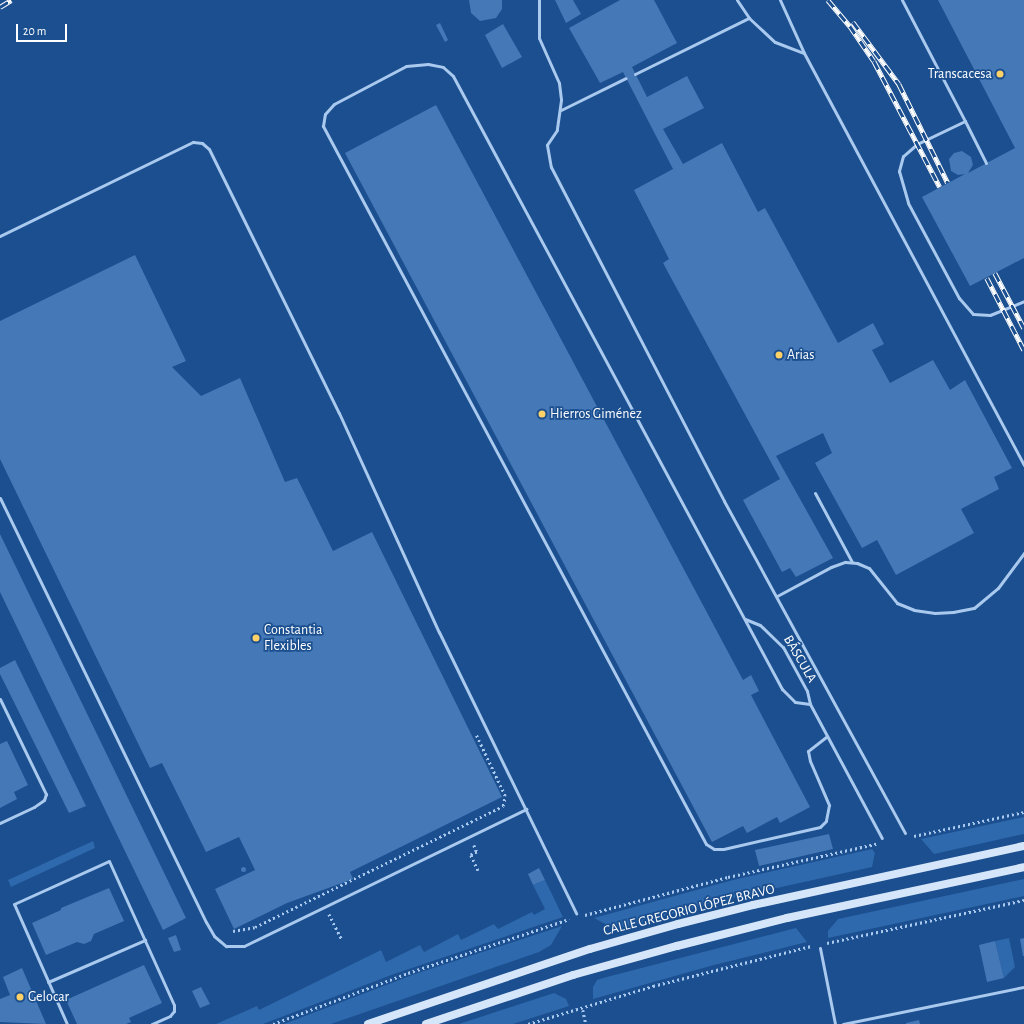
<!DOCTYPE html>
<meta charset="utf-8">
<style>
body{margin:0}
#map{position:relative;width:1024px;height:1024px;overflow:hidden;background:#1b4f8f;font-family:"Alegreya Sans",sans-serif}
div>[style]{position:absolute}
.green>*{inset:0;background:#2e69ad}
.building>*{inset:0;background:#4478b7}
.round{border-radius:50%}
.path>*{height:2.5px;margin-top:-1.25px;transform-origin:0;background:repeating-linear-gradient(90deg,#a9c9ee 0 2px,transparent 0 5px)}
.service>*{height:3px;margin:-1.5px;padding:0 1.5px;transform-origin:1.5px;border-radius:1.5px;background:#a9c9ee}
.secondary>*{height:8px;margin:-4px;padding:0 4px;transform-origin:4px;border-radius:4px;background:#d6e6fa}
.rail>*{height:4.5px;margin-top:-2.25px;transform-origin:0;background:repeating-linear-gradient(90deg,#1b4f8f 0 9px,#fff 0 18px);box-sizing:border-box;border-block:1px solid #fff}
.dots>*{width:11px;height:11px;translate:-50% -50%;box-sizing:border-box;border:2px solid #1b4f8f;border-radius:50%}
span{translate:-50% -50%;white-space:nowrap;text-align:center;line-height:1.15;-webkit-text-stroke:3.5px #1b4f8f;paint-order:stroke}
.poi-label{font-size:14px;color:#fff}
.right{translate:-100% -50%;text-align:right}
.left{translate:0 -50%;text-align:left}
.street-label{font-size:14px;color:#fff}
.scale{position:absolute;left:16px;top:24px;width:51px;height:18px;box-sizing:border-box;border:2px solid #fff;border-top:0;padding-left:5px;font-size:12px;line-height:14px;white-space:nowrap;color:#fff;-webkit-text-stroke:3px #1b4f8f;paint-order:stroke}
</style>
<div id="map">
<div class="green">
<div style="clip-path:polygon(1024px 817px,1024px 834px,934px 854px,921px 839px)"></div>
<div style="clip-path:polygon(93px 841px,95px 848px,11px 887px,8px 880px)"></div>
<div style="clip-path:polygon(872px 849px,875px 853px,872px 867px,727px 899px,624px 927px,611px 927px,594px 918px,733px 880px)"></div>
<div style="clip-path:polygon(1024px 879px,1024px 896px,828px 938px,828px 931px,838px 919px)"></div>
<div style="clip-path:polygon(545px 880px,563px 917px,394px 974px,263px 1024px,216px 1024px,257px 1006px,259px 1010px,381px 950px,386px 962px,420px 945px,424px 952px,458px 934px,461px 940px,494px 924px,498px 929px,532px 912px,534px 915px,545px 909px,533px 885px)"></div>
<div style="clip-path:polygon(562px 926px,551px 945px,539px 952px,331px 1024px,284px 1024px,415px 974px)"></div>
<div style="clip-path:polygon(796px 928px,807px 942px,714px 965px,593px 999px,593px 987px,597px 980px,603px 978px)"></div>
<div style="clip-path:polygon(1009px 938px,1015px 967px,1004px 978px,995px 941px)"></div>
<div style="clip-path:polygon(554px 993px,566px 999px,569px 1006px,513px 1024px,459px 1024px)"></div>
</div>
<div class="building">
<div style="clip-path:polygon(469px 0,502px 0,502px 9px,496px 18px,480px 21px,471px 13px)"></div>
<div style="clip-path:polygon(555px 0,573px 0,581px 14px,566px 23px)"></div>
<div style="clip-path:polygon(620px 0,654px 0,677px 43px,632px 67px,647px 97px,687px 76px,704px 108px,663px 129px,683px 164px,722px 143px,758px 212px,765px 208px,838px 343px,873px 323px,884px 344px,872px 350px,890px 383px,933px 360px,950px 390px,965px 380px,1012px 468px,994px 477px,999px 489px,961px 509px,974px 533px,896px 575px,877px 540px,862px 548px,815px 463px,832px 453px,823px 433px,776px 456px,833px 558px,796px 577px,790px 568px,782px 572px,743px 500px,780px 479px,663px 263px,669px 259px,634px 190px,673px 169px,623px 72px,600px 83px,569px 28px)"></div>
<div style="clip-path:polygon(938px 0,1024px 0,1024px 258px,970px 286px,922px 197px,965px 174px,958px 175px,951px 171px,949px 159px,954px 153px,962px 151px,971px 157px,973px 165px,968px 173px,1015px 148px)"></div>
<div style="clip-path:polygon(440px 23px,448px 40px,445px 42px,436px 25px)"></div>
<div style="clip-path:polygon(503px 24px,522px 57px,502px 68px,485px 35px)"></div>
<div style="clip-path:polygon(436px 105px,743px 680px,751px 675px,759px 691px,751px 695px,810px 807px,780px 823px,777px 817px,747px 833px,743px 826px,712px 842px,345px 153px)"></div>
<div style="clip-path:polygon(135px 255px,186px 361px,172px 367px,201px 396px,240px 378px,285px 482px,297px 478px,333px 551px,372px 532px,502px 797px,350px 872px,353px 879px,287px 903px,234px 929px,215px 889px,255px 870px,239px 837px,206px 852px,162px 763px,150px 768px,0 459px,0 321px)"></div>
<div style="clip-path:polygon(0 534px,186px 918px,163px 930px,0 592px)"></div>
<div style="clip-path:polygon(15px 660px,86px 806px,69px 813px,0 674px,0 668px)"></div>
<div style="clip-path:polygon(7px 741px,28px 785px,14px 792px,17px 799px,0 808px,0 744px)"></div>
<div style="clip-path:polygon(829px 834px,833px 849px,759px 866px,755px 850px)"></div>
<div class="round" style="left:240.5px;top:866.5px;width:5px;height:5px"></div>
<div style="clip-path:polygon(539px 868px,545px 880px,533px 885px,528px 874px)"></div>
<div style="clip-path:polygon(109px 888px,124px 921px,94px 934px,91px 941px,84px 944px,77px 942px,46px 955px,32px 923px,61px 910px,61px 908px)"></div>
<div style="clip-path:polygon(176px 935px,181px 950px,174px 952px,168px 938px)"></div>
<div style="clip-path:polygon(1024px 938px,1024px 956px,1023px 956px,1020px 939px)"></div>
<div style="clip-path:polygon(995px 941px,1004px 978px,987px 982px,979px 945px)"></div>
<div style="clip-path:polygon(144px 965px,162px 1003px,129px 1018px,131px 1022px,126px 1024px,77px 1024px,66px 1000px)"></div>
<div style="clip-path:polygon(22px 968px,46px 1024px,0 1022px,0 999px,10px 995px,3px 977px)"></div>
<div style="clip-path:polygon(201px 987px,210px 1004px,200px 1008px,192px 991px)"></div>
<div style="clip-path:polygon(919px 1020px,920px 1024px,906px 1024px,906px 1023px)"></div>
</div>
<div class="path">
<div style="left:914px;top:836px;width:113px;rotate:-12.3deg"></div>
<div style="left:474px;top:845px;width:8px;rotate:67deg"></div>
<div style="left:477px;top:852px;width:7px;rotate:153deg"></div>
<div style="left:471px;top:855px;width:17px;rotate:65deg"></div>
<div style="left:329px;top:914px;width:28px;rotate:63deg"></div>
<div style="left:585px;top:915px;width:148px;rotate:-14.9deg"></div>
<div style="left:728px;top:877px;width:152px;rotate:-12.6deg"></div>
<div style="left:233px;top:931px;width:22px;rotate:-10deg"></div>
<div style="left:255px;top:927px;width:276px;rotate:-26deg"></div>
<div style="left:503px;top:806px;width:10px;rotate:-79deg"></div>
<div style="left:505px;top:796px;width:68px;rotate:-115.4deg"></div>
<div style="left:827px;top:943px;width:202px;rotate:-12.3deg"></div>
<div style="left:583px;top:1010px;width:14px;rotate:78deg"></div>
<div style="left:273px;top:1024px;width:144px;rotate:-20.7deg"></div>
<div style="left:408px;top:973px;width:170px;rotate:-18.5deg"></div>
<div style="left:528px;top:1024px;width:131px;rotate:-16.9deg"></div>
<div style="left:653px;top:986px;width:163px;rotate:-14.2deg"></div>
</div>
<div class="service">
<div style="left:539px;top:0;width:38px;rotate:90deg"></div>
<div style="left:539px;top:38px;width:49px;rotate:66deg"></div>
<div style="left:559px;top:83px;width:17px;rotate:83deg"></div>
<div style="left:561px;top:100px;width:30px;rotate:98deg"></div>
<div style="left:557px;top:130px;width:18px;rotate:124deg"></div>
<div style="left:547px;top:145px;width:22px;rotate:80deg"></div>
<div style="left:551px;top:167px;width:376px;rotate:62.6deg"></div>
<div style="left:724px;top:501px;width:378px;rotate:61.4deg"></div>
<div style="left:737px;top:0;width:22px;rotate:56deg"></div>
<div style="left:749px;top:18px;width:35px;rotate:43deg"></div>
<div style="left:775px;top:42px;width:31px;rotate:21deg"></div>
<div style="left:780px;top:0;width:58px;rotate:65.6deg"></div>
<div style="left:804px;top:53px;width:467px;rotate:61.9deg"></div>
<div style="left:902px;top:0;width:136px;rotate:62.5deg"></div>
<div style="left:965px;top:121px;width:53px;rotate:154.4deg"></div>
<div style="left:917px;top:144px;width:18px;rotate:139deg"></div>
<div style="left:903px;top:156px;width:16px;rotate:105deg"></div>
<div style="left:899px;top:171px;width:33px;rotate:74deg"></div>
<div style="left:908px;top:203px;width:108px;rotate:61.8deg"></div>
<div style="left:959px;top:298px;width:21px;rotate:49deg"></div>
<div style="left:973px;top:314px;width:17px;rotate:3deg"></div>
<div style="left:990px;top:315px;width:37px;rotate:-22deg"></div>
<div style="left:635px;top:74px;width:127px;rotate:-26.2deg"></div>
<div style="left:561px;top:110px;width:72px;rotate:-26.2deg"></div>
<div style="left:965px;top:121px;width:47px;rotate:63.4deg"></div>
<div style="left:0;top:236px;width:215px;rotate:-26deg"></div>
<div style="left:193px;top:142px;width:9px;rotate:6deg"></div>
<div style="left:202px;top:143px;width:9px;rotate:41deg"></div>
<div style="left:209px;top:149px;width:294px;rotate:63.8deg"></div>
<div style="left:339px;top:413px;width:241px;rotate:65.5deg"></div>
<div style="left:439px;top:632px;width:313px;rotate:64deg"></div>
<div style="left:815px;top:493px;width:78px;rotate:61.8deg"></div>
<div style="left:0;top:498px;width:471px;rotate:64.1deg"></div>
<div style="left:206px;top:922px;width:16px;rotate:60deg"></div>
<div style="left:214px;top:936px;width:16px;rotate:40deg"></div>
<div style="left:226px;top:946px;width:18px"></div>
<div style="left:244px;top:946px;width:314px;rotate:-25.9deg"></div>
<div style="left:777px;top:596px;width:61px;rotate:-28.2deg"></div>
<div style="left:831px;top:567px;width:15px;rotate:-20deg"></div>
<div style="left:845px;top:562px;width:12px;rotate:5deg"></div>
<div style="left:857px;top:563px;width:13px;rotate:23deg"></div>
<div style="left:869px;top:568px;width:45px;rotate:51.3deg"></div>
<div style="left:897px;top:603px;width:18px;rotate:22deg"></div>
<div style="left:914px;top:610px;width:21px;rotate:8deg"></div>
<div style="left:935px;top:613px;width:18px;rotate:-3deg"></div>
<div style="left:953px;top:612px;width:21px;rotate:-11deg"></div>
<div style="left:974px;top:608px;width:31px;rotate:-40deg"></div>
<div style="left:998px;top:588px;width:44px;rotate:-53.4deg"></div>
<div style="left:745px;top:619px;width:16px;rotate:22deg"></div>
<div style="left:760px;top:625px;width:32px;rotate:44deg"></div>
<div style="left:783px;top:647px;width:50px;rotate:61.4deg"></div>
<div style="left:807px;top:691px;width:13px;rotate:77deg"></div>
<div style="left:0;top:699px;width:106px;rotate:64.2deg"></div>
<div style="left:46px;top:794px;width:6px;rotate:108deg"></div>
<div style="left:44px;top:800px;width:12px;rotate:145deg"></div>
<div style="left:34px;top:807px;width:38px;rotate:155deg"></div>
<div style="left:826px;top:737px;width:23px;rotate:142deg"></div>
<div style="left:808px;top:751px;width:10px;rotate:79deg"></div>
<div style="left:810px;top:761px;width:48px;rotate:66.6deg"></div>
<div style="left:829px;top:805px;width:16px;rotate:101deg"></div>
<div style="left:826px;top:821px;width:8px;rotate:135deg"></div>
<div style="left:820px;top:827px;width:99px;rotate:167.2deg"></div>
<div style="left:723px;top:849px;width:9px;rotate:180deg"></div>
<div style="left:714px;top:849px;width:9px;rotate:-148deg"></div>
<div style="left:706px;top:844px;width:814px;rotate:-118.08deg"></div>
<div style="left:323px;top:126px;width:12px;rotate:-81deg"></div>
<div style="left:325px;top:114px;width:13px;rotate:-48deg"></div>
<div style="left:334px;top:104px;width:81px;rotate:-27.8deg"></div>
<div style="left:406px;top:66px;width:22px;rotate:-5deg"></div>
<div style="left:428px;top:64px;width:15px;rotate:11deg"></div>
<div style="left:443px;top:67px;width:13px;rotate:42deg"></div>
<div style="left:453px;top:76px;width:696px;rotate:61.78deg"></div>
<div style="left:782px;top:689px;width:18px;rotate:45deg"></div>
<div style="left:795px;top:702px;width:15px;rotate:8deg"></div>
<div style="left:810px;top:704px;width:152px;rotate:61.8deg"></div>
<div style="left:820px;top:948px;width:77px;rotate:78.8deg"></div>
<div style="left:48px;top:982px;width:106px;rotate:-23.4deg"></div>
<div style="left:67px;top:1024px;width:131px;rotate:-113.8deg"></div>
<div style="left:14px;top:904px;width:104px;rotate:-24.4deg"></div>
<div style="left:109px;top:861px;width:158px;rotate:65.7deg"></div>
<div style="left:174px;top:1005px;width:6px;rotate:90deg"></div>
<div style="left:174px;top:1011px;width:6px;rotate:129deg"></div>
<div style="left:170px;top:1016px;width:20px;rotate:156deg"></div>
<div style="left:843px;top:1024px;width:185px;rotate:-11.6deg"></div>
</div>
<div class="secondary">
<div style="left:368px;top:1024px;width:234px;rotate:-18.7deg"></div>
<div style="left:590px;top:949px;width:91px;rotate:-15.9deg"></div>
<div style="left:678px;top:924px;width:77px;rotate:-14.2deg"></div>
<div style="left:753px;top:905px;width:277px;rotate:-12.3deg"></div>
<div style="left:426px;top:1024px;width:155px;rotate:-18.4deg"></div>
<div style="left:573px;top:975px;width:108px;rotate:-15.6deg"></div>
<div style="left:677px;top:946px;width:114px;rotate:-14.3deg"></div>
<div style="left:787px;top:918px;width:242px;rotate:-12.1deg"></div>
</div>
<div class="rail">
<div style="left:828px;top:0;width:34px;rotate:50deg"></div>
<div style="left:850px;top:26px;width:42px;rotate:55.6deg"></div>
<div style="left:874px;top:61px;width:142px;rotate:62.4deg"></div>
<div style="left:0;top:7px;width:13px;rotate:-32deg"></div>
<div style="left:853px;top:22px;width:77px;rotate:53.4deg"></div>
<div style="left:899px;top:84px;width:110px;rotate:63.7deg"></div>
<div style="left:995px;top:273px;width:62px;rotate:62.2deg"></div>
<div style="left:987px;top:278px;width:81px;rotate:62.8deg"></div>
</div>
<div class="dots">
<div style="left:1000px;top:74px;background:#ffd166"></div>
<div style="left:779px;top:355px;background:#ffd166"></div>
<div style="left:542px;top:414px;background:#ffd166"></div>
<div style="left:256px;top:638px;background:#ffd166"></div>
<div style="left:20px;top:997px;background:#ffd166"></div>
</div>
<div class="poi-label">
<span class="right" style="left:992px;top:74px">Transcacesa</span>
<span class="left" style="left:787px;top:355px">Arias</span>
<span class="left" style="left:550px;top:414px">Hierros Giménez</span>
<span class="left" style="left:264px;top:638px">Constantia<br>Flexibles</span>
<span class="left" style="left:28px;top:997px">Gelocar</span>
</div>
<div class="street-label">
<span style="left:800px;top:659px;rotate:60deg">BÁSCULA</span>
<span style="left:689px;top:910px;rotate:-14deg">CALLE GREGORIO LÓPEZ BRAVO</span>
</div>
<div class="scale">20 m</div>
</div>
